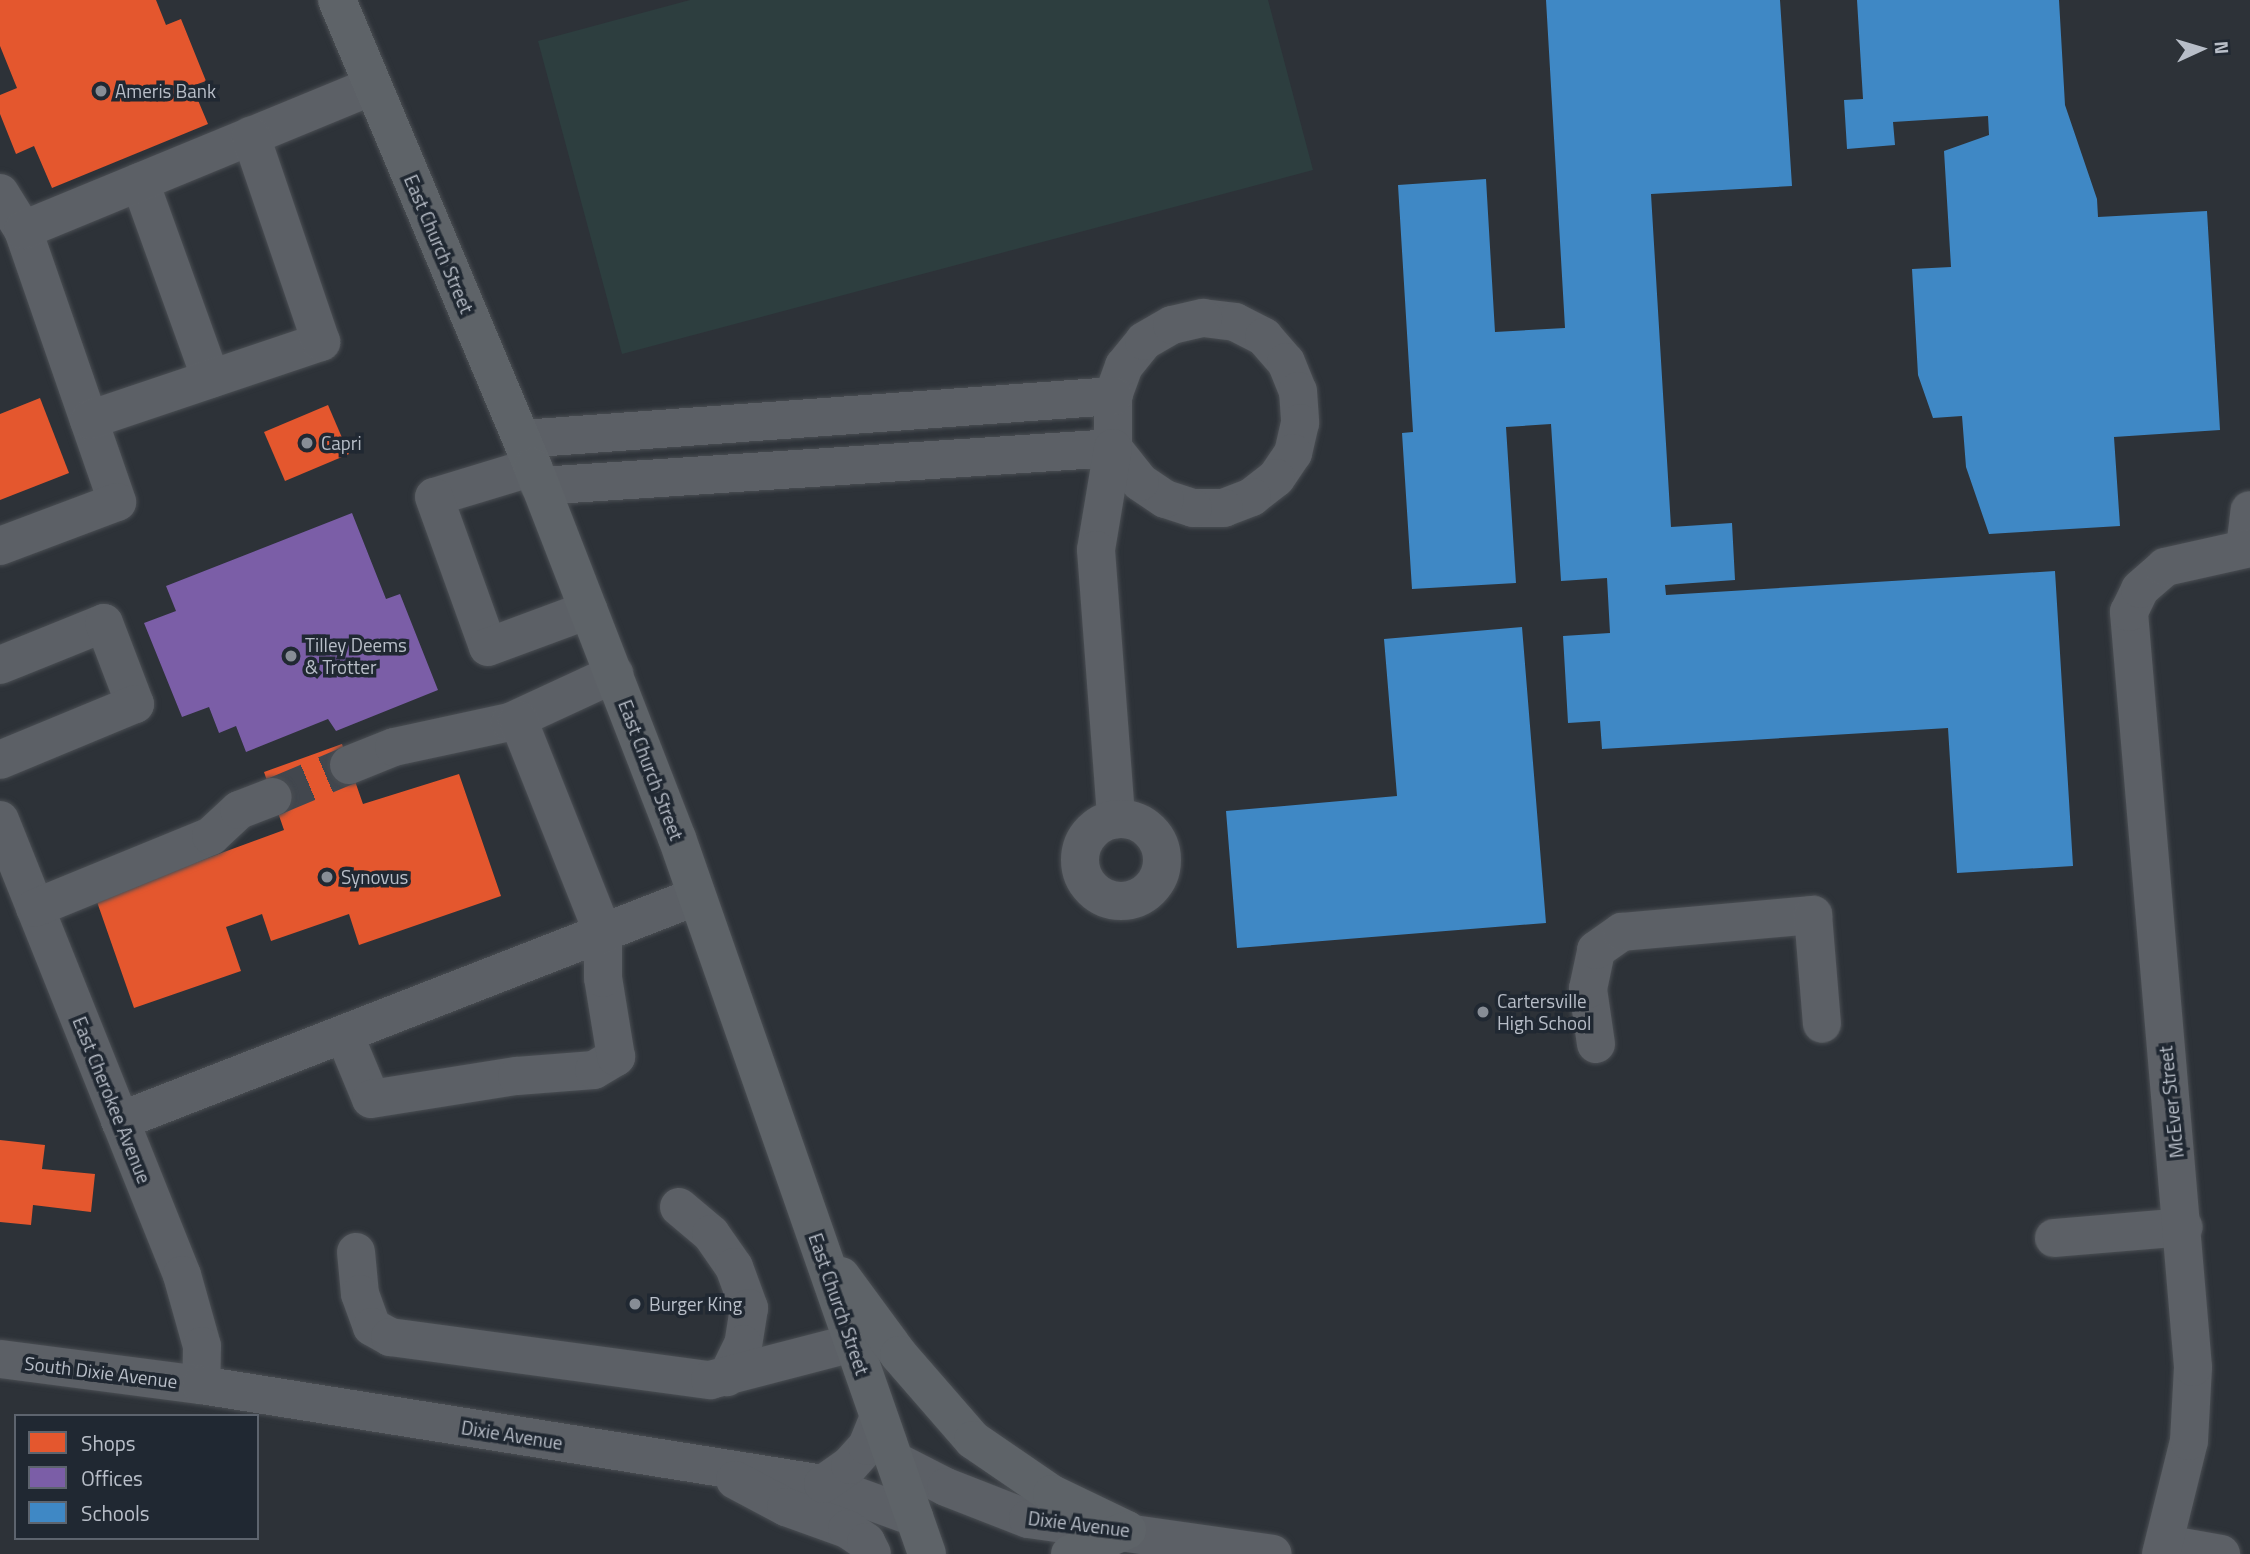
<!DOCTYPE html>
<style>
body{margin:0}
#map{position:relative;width:2250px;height:1554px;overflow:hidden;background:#2d3238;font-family:"Titillium Web",sans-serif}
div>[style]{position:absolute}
.green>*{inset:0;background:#2d3e3f}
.shops>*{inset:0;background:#e4572e}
.offices>*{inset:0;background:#7b5ea7}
.schools>*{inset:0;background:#3f88c5}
.minor-tunnel>*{height:38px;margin-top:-19px;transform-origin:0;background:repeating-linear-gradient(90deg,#42474e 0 38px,transparent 0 57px)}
.roads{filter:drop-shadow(0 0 2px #4a4e53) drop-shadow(0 0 2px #4a4e53)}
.minor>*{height:38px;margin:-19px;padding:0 19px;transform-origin:19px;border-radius:19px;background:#5c6066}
.minor>.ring{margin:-19px;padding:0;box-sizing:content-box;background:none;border:38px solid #5c6066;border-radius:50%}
.major>*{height:38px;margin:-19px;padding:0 19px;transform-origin:19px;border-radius:19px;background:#5e6368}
.dots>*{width:19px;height:19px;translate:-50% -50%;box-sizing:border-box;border:4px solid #202832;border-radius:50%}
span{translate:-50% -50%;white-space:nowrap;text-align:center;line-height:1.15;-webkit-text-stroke:7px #202832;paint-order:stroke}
.poi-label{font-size:19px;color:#b8bec8}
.left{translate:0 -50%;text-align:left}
.street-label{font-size:19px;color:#b8bec8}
.legend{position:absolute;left:14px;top:1414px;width:245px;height:126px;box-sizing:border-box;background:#202832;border:2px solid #5d646e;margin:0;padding:9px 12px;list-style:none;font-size:21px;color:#b8bec8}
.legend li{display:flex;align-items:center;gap:14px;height:35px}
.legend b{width:35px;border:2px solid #5d646e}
.north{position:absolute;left:2166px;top:14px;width:70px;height:70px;-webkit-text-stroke:5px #202832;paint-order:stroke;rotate:86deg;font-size:19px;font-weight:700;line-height:28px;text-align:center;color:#b8bec8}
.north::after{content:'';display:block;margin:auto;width:24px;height:32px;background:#b8bec8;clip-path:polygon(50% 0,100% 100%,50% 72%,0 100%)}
</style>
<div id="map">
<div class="green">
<div style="clip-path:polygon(690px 0,1268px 0,1313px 170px,622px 354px,538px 41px)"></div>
</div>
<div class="shops">
<div style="clip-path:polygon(0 0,156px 0,166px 25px,181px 19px,206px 81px,192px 86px,208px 124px,52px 188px,34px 146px,16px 154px,0 114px,0 95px,17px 88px,0 46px)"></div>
<div style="clip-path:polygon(40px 398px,69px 473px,0 500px,0 414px)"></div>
<div style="clip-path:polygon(328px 405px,349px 454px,285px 481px,264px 432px)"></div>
<div style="clip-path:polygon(342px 744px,363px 804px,459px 774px,501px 896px,359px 945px,349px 914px,271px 941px,262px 914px,226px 927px,241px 971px,134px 1008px,96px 899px,284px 830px,264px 772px)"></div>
<div style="clip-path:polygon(0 1140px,45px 1145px,42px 1169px,95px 1174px,91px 1212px,33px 1205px,31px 1225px,0 1222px)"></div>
</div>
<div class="offices">
<div style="clip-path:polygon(352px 513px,386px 599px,400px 594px,438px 690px,336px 731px,328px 719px,246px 752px,236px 726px,219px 733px,209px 707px,182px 717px,144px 623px,176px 611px,166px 586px)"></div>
</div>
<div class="schools">
<div style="clip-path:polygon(1546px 0,1780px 0,1792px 186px,1651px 194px,1671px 527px,1732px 523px,1735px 580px,1665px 585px,1666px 595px,2055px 571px,2073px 866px,1957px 873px,1948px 728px,1602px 749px,1600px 721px,1568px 723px,1563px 636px,1610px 633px,1607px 578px,1561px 581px,1551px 424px,1506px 427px,1516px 583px,1412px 589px,1402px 433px,1413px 432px,1398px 185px,1486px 179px,1495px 332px,1565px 328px)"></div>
<div style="clip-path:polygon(1857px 0,2059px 0,2065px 105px,2097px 199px,2098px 217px,2207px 211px,2220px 430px,2114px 437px,2120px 526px,1989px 534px,1966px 467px,1962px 416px,1933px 418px,1918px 375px,1912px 269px,1951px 267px,1944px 151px,1989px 135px,1988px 116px,1893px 122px,1895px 145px,1847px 149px,1844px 100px,1863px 99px)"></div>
<div style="clip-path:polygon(1522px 627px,1546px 923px,1237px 948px,1226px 811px,1397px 796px,1384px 639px)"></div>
</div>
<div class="minor-tunnel">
<div style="left:273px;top:797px;width:82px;rotate:-22.8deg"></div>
</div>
<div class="roads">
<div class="minor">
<div style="left:140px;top:182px;width:209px;rotate:70.2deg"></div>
<div style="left:0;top:193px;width:44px;rotate:58.1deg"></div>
<div style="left:23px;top:230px;width:288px;rotate:70.9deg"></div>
<div style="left:117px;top:502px;width:125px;rotate:159.4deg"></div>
<div style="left:23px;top:230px;width:378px;rotate:-22.4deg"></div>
<div style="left:1203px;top:318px;width:32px;rotate:7deg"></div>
<div style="left:1235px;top:322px;width:33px;rotate:27deg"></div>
<div style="left:1264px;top:337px;width:33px;rotate:49deg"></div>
<div style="left:1286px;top:362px;width:31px;rotate:68deg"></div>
<div style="left:1298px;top:391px;width:32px;rotate:86deg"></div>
<div style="left:1300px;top:423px;width:31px;rotate:103deg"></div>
<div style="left:1293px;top:453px;width:30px;rotate:124deg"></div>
<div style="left:1276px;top:478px;width:31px;rotate:142deg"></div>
<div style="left:1252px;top:497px;width:30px;rotate:159deg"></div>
<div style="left:1224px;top:508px;width:31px;rotate:180deg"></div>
<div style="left:1193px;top:508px;width:29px;rotate:-162deg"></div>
<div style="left:1165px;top:499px;width:30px;rotate:-146deg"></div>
<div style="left:1140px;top:482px;width:43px;rotate:-128.5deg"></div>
<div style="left:1113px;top:448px;width:52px;rotate:-90deg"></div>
<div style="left:1113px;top:396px;width:32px;rotate:-70deg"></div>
<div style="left:1124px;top:366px;width:32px;rotate:-51deg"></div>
<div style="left:1144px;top:341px;width:32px;rotate:-30deg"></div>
<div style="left:1172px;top:325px;width:32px;rotate:-13deg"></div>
<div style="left:89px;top:420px;width:245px;rotate:-18.6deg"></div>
<div style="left:321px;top:342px;width:218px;rotate:-108.8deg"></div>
<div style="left:522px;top:439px;width:593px;rotate:-4.16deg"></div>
<div style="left:533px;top:467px;width:103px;rotate:163.1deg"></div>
<div style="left:434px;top:497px;width:159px;rotate:70.2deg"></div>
<div style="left:488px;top:647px;width:107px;rotate:-20.3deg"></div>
<div style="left:540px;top:486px;width:574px;rotate:-3.79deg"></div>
<div style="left:1113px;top:448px;width:103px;rotate:99.5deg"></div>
<div style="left:1096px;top:550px;width:270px;rotate:85.7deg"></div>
<div style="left:2245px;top:548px;width:38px;rotate:-83deg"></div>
<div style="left:0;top:665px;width:112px;rotate:-22deg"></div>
<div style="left:104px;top:623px;width:87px;rotate:69.1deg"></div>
<div style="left:135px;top:704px;width:146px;rotate:157.5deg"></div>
<div style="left:349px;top:765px;width:48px;rotate:-21.8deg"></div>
<div style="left:394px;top:747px;width:119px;rotate:-12.2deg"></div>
<div style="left:510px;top:722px;width:115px;rotate:-24.8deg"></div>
<div class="ring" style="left:1080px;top:819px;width:44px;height:44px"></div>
<div style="left:0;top:820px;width:490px;rotate:68.2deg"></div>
<div style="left:182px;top:1275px;width:74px;rotate:74.3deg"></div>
<div style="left:202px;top:1346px;width:39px;rotate:91deg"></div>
<div style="left:35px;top:908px;width:190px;rotate:-22.2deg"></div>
<div style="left:211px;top:836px;width:38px;rotate:-43deg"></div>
<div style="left:239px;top:810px;width:36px;rotate:-21deg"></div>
<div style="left:344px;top:1034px;width:70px;rotate:67.4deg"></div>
<div style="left:371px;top:1099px;width:148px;rotate:-9deg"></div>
<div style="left:517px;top:1076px;width:77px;rotate:-4.5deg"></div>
<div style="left:594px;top:1070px;width:26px;rotate:-31deg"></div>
<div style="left:616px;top:1057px;width:80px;rotate:-99.3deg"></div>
<div style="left:603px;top:978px;width:45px;rotate:-90deg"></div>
<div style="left:603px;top:933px;width:230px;rotate:-111.7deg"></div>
<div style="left:1596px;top:1044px;width:56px;rotate:-98.3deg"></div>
<div style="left:1588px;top:989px;width:40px;rotate:-78deg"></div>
<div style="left:1596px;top:950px;width:32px;rotate:-35deg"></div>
<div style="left:1622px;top:932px;width:192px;rotate:-5.1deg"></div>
<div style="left:1813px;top:915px;width:109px;rotate:85.3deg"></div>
<div style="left:120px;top:1121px;width:619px;rotate:-21.3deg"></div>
<div style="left:679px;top:1207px;width:42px;rotate:40.2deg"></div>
<div style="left:711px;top:1234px;width:40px;rotate:55.1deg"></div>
<div style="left:734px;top:1267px;width:44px;rotate:69.9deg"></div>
<div style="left:749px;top:1308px;width:36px;rotate:99deg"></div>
<div style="left:743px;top:1344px;width:37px;rotate:116deg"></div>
<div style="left:2054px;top:1238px;width:130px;rotate:-4.8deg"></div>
<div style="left:356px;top:1252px;width:42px;rotate:84.6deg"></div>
<div style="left:360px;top:1294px;width:35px;rotate:70deg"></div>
<div style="left:372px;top:1327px;width:21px;rotate:29deg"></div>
<div style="left:390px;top:1337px;width:323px;rotate:7.7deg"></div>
<div style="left:710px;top:1380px;width:148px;rotate:-14.5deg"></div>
<div style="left:0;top:1359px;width:203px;rotate:7.4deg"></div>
<div style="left:201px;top:1385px;width:630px;rotate:9.04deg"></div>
<div style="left:823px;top:1484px;width:97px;rotate:19.9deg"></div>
<div style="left:895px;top:1461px;width:57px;rotate:27deg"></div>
<div style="left:946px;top:1487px;width:88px;rotate:21.3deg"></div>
<div style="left:1028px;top:1519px;width:247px;rotate:8.1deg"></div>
<div style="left:735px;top:1480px;width:58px;rotate:27.9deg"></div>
<div style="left:786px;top:1507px;width:65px;rotate:19.8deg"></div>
<div style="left:847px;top:1529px;width:23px;rotate:34deg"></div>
<div style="left:866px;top:1542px;width:13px;rotate:63deg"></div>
<div style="left:823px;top:1484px;width:33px;rotate:-35deg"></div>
<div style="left:850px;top:1465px;width:25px;rotate:-48deg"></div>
<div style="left:867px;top:1446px;width:31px;rotate:-68deg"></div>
<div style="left:2165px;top:1544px;width:57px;rotate:10.1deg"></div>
<div style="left:2161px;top:1554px;width:116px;rotate:-76.1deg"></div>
<div style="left:2189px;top:1441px;width:74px;rotate:-86.9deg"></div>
<div style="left:2193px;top:1367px;width:758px;rotate:-94.85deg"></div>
<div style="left:2129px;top:612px;width:25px;rotate:-64deg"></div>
<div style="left:2140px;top:589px;width:33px;rotate:-41deg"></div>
<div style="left:2165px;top:567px;width:87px;rotate:-12.6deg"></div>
</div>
<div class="major">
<div style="left:337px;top:0;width:506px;rotate:67.23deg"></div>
<div style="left:533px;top:467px;width:398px;rotate:68.8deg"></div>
<div style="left:677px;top:838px;width:758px;rotate:70.75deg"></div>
<div style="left:841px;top:1276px;width:98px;rotate:53.7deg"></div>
<div style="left:899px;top:1355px;width:113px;rotate:49deg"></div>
<div style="left:973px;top:1440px;width:96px;rotate:34.4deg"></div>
<div style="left:1052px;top:1494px;width:83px;rotate:25.6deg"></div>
<div style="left:1070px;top:1554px;width:62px;rotate:-22.8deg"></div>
</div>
</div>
<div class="dots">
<div style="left:101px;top:91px;background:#878d96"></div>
<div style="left:307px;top:443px;background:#878d96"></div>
<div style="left:291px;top:656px;background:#878d96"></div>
<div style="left:327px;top:877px;background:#878d96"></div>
<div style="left:1483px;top:1012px;background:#878d96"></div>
<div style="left:635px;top:1304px;background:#878d96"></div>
</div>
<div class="poi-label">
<span class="left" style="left:115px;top:91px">Ameris Bank</span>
<span class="left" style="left:321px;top:443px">Capri</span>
<span class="left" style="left:305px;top:656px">Tilley Deems<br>&amp; Trotter</span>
<span class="left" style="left:341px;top:877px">Synovus</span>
<span class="left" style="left:1497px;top:1012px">Cartersville<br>High School</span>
<span class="left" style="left:649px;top:1304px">Burger King</span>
</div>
<div class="street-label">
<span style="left:439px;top:244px;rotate:67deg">East Church Street</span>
<span style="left:651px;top:770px;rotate:69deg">East Church Street</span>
<span style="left:112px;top:1100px;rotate:68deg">East Cherokee Avenue</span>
<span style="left:2171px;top:1102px;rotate:-96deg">McEver Street</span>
<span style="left:839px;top:1304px;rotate:71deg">East Church Street</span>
<span style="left:101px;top:1372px;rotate:7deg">South Dixie Avenue</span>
<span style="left:512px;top:1435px;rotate:9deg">Dixie Avenue</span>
<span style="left:1079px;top:1524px;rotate:7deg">Dixie Avenue</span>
</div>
<ul class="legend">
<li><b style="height:19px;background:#e4572e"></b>Shops</li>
<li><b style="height:19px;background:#7b5ea7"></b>Offices</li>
<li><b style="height:19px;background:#3f88c5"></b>Schools</li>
</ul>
<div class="north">N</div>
</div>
